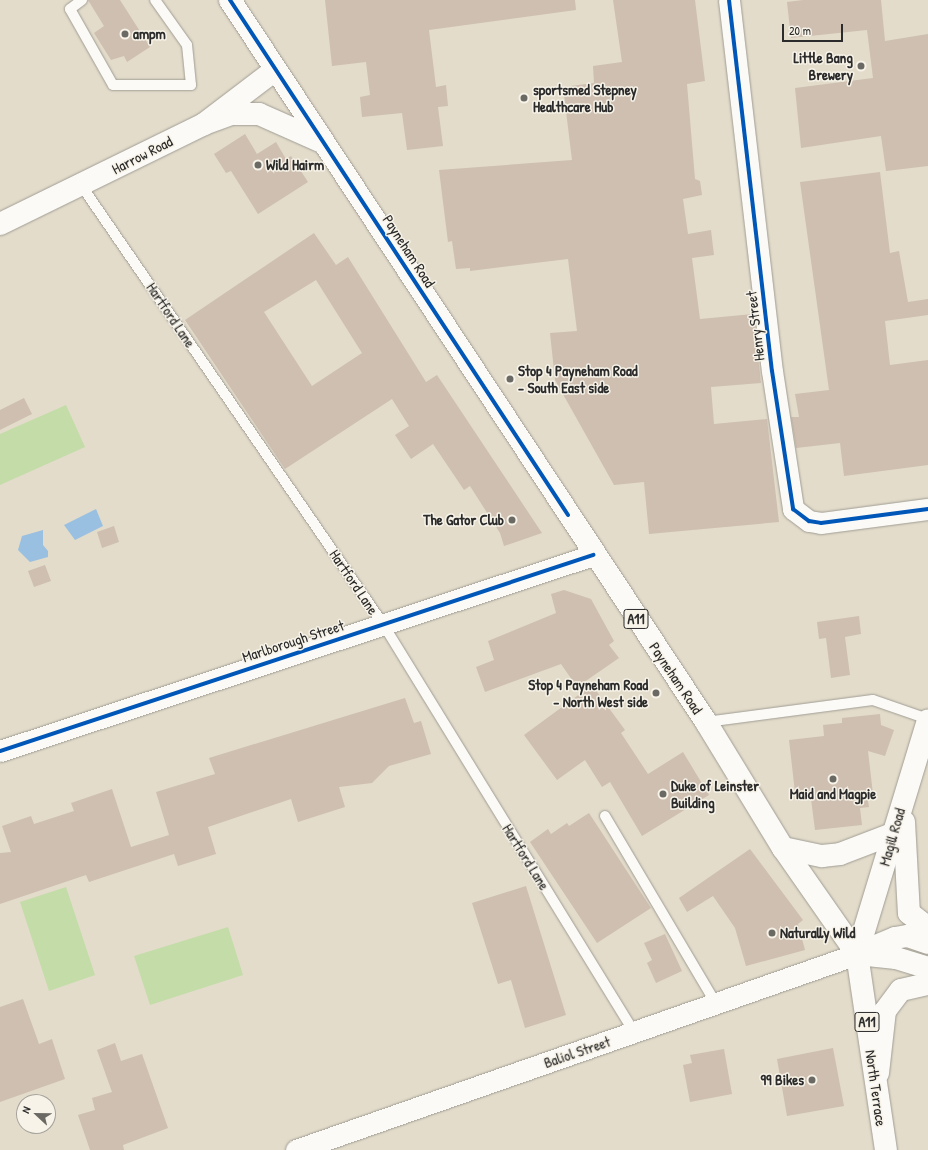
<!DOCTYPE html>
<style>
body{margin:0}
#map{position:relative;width:928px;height:1150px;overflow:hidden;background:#e3dccb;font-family:"Patrick Hand",sans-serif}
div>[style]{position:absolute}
.green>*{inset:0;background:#c3dca8}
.water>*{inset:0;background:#99c0e1}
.building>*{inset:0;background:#cebfb1}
.roads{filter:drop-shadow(0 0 1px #a09d93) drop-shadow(0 0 1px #a09d93)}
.service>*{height:10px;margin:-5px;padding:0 5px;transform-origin:5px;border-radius:5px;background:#fbfaf7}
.minor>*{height:21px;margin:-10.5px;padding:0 10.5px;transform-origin:10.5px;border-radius:10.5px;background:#fbfaf7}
.tertiary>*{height:22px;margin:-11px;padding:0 11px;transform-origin:11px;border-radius:11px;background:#fbfaf7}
.secondary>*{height:22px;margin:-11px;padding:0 11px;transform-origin:11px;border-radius:11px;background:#fbfaf7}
.primary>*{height:22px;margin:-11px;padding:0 11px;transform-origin:11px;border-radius:11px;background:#fbfaf7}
.cycleway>*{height:4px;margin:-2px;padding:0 2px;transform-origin:2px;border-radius:2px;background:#0057b8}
.dots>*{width:11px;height:11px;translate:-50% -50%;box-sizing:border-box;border:2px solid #f7f3e8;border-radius:50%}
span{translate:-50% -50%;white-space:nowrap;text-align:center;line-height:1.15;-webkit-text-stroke:3px #f7f3e8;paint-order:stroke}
.shield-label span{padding:1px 3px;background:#f7f3e8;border:1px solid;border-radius:3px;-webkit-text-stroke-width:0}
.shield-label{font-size:14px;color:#2b2b2b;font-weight:700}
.poi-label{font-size:15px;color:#2b2b2b;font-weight:700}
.left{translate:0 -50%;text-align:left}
.right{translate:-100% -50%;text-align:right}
.street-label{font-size:15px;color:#2b2b2b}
.north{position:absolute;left:16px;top:1094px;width:40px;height:40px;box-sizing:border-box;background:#f7f3e8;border:1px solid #a5a39c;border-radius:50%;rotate:292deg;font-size:11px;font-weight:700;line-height:16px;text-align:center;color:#2b2b2b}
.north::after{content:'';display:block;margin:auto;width:14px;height:18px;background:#6b6963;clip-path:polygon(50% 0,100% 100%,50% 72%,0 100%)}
.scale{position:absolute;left:782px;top:24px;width:61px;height:18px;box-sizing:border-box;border:2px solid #2b2b2b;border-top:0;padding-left:5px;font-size:12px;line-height:14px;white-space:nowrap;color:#2b2b2b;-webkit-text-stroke:3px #f7f3e8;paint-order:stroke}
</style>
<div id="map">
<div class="green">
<div style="clip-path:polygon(66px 405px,85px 447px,0 485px,0 434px)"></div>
<div style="clip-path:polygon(66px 887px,95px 975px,49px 991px,20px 902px)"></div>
<div style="clip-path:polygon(228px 927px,243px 975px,150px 1005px,134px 956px)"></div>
</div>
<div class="water">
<div style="clip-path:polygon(96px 509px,103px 526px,75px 540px,64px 525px)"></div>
<div style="clip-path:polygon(43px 530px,43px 545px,48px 551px,48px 557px,30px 562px,18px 550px,22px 536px)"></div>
</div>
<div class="building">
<div style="clip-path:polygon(88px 0,120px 0,150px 47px,127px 62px,124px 56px,111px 60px,94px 33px,104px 26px)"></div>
<div style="clip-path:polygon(325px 0,575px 0,576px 10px,429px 30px,436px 87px,446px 85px,448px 106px,438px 107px,443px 146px,407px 150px,402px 113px,362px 117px,360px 97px,370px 95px,366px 62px,332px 66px)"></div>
<div style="clip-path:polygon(613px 0,695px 0,705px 81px,687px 84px,695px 179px,700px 181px,702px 195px,683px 199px,688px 234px,711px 230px,714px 255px,692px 258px,700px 319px,753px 314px,761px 383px,711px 387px,714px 424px,767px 419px,779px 522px,649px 534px,644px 482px,614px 485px,555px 380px,550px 333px,577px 331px,568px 259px,470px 271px,470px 268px,456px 269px,452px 241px,448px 242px,439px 170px,572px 160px,563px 87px,594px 83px,593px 66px,622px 62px)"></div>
<div style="clip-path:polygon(803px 0,881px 0,885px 41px,928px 34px,928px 166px,886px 171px,881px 136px,801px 148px,795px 88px,873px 78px,867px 30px,791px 38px,787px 2px)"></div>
<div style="clip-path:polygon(245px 134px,257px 154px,276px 142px,286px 159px,291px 156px,308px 182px,258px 214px,231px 171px,226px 173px,214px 154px)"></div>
<div style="clip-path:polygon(880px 172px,890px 253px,899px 251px,908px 302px,928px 299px,928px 315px,885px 321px,890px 365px,928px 360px,928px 465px,844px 476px,840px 443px,796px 448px,791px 417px,799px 417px,795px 394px,829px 390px,800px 182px)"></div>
<div style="clip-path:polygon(evenodd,314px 233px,336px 265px,348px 257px,426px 382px,437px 375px,542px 533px,504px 546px,500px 533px,470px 486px,464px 490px,433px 444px,411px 459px,395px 435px,409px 426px,392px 399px,285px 469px,185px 320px,314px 233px,316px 280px,362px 353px,312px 386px,264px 312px,316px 280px)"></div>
<div style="clip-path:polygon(24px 398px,32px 414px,0 430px,0 410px)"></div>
<div style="clip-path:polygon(114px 526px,119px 542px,102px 548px,97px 532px)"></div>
<div style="clip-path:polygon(45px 565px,51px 581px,34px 587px,28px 571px)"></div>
<div style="clip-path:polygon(564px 590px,591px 599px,614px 641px,609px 645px,619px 658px,577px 687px,561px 664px,485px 692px,476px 667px,494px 660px,488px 641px,556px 613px,551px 594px)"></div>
<div style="clip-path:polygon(859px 616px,861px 634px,845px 637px,850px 675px,831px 678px,826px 638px,819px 639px,817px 622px)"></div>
<div style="clip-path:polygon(592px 685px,625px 730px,621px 733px,648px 774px,683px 752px,709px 795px,642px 836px,610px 782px,602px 787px,585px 760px,557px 780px,524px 735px)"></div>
<div style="clip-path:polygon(405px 698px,414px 723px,421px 721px,431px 754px,389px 766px,372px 783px,339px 787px,345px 807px,298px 822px,291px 799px,208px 827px,216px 854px,178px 866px,174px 854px,89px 882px,86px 875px,0 904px,0 853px,11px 852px,2px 826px,31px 816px,34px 824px,74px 811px,71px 803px,112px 789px,131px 847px,169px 835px,156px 792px,215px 774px,209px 758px)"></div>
<div style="clip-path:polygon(880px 714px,881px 725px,894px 730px,885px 756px,868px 751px,873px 794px,867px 795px,869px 807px,860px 808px,862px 825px,815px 830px,811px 799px,796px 801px,789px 740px,824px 736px,823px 725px,842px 723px,842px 718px)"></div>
<div style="clip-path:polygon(589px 813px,651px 908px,597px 943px,530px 842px,548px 829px,551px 834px,567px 823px,569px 826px)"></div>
<div style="clip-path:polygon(750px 849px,803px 920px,798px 924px,805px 950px,746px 966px,735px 928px,713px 896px,687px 912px,679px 898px)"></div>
<div style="clip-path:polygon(526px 886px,566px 1015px,525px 1028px,511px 980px,498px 984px,472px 903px)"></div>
<div style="clip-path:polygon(665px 934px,682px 971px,656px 983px,647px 963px,652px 960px,644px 943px)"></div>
<div style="clip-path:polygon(23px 999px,39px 1044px,52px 1039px,65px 1079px,0 1102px,0 1007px)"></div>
<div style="clip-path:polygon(115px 1043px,121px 1061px,142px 1054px,168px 1128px,123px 1145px,124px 1150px,90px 1150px,78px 1115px,95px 1110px,92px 1098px,112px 1092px,97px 1050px)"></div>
<div style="clip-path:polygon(833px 1048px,844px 1106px,787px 1116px,777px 1059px)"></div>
<div style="clip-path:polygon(724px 1049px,732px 1094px,690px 1102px,683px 1065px,692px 1063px,690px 1055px)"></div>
</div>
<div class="roads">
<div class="service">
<div style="left:82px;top:0;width:15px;rotate:143deg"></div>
<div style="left:70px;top:9px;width:87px;rotate:60.5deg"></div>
<div style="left:113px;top:85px;width:78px"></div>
<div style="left:191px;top:85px;width:40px;rotate:-95.7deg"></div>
<div style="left:187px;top:45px;width:55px;rotate:-125.4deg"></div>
<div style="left:81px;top:185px;width:533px;rotate:55.47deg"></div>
<div style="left:383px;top:624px;width:479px;rotate:58.4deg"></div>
<div style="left:706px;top:722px;width:168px;rotate:-7.5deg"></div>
<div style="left:873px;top:700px;width:58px;rotate:19.1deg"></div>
<div style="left:605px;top:816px;width:218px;rotate:59.4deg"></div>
</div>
<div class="minor">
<div style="left:729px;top:0;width:373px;rotate:83.4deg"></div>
<div style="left:772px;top:371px;width:140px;rotate:81.3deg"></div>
<div style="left:793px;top:509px;width:20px;rotate:37deg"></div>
<div style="left:809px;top:521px;width:12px;rotate:9deg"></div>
<div style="left:821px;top:523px;width:108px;rotate:-7.5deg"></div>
<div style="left:0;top:751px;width:625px;rotate:-18.29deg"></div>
<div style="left:296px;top:1150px;width:594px;rotate:-19.26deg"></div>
</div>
<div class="tertiary">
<div style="left:0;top:224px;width:227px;rotate:-26.1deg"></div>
<div style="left:204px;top:124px;width:89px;rotate:-37.3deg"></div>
</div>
<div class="secondary">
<div style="left:904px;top:822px;width:91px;rotate:86.9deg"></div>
<div style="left:909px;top:913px;width:24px;rotate:38deg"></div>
<div style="left:857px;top:954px;width:244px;rotate:-73.1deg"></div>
<div style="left:857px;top:954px;width:41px;rotate:-22.8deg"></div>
<div style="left:895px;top:938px;width:13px;rotate:-9deg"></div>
<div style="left:908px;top:936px;width:21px;rotate:19deg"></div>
<div style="left:858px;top:954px;width:38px;rotate:6deg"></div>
<div style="left:896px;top:958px;width:34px;rotate:17deg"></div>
<div style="left:878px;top:1073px;width:62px;rotate:-83.6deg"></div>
<div style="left:885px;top:1011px;width:26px;rotate:-53deg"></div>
<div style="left:901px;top:990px;width:28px;rotate:-13deg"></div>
</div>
<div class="primary">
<div style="left:230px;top:0;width:865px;rotate:56.6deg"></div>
<div style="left:706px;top:722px;width:148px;rotate:58.6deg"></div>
<div style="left:783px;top:848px;width:129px;rotate:55.1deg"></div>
<div style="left:857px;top:954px;width:198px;rotate:81.6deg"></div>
<div style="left:204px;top:124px;width:30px;rotate:-20deg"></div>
<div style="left:232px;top:114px;width:27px"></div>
<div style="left:259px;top:114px;width:67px;rotate:23.9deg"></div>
<div style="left:783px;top:848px;width:40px;rotate:12deg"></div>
<div style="left:822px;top:856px;width:18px;rotate:-6deg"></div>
<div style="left:840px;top:854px;width:56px;rotate:-21deg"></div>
</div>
</div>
<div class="cycleway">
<div style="left:230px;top:0;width:616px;rotate:56.72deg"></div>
<div style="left:729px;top:0;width:373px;rotate:83.4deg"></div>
<div style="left:772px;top:371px;width:140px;rotate:81.3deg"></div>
<div style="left:793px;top:509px;width:20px;rotate:37deg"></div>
<div style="left:809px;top:521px;width:12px;rotate:9deg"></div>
<div style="left:821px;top:523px;width:108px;rotate:-7.5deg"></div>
<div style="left:0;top:751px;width:625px;rotate:-18.29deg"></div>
</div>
<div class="dots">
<div style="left:125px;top:34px;background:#6b6963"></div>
<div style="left:861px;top:66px;background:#6b6963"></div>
<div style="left:524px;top:98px;background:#6b6963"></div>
<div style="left:258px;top:165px;background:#6b6963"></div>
<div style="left:510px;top:379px;background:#6b6963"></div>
<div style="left:512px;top:520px;background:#6b6963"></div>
<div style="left:656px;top:693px;background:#6b6963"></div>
<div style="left:833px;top:779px;background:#6b6963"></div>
<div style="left:663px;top:794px;background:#6b6963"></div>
<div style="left:772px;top:933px;background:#6b6963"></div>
<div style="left:812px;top:1080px;background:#6b6963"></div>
</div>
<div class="shield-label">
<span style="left:636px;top:619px">A11</span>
<span style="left:867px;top:1022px">A11</span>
</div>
<div class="poi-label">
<span class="left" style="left:133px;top:34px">ampm</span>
<span class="right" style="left:853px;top:66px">Little Bang<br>Brewery</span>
<span class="left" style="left:533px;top:98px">sportsmed Stepney<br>Healthcare Hub</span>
<span class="left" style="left:266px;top:165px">Wild Hairm</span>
<span class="left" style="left:518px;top:379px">Stop 4 Payneham Road<br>- South East side</span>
<span class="right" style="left:504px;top:520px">The Gator Club</span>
<span class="right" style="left:648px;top:693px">Stop 4 Payneham Road<br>- North West side</span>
<span class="left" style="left:671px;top:794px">Duke of Leinster<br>Building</span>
<span style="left:833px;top:794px">Maid and Magpie</span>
<span class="left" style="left:780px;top:933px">Naturally Wild</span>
<span class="right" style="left:804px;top:1080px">99 Bikes</span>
</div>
<div class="street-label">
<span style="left:142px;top:155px;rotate:-27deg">Harrow Road</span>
<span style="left:409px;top:251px;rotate:57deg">Payneham Road</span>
<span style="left:171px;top:315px;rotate:56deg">Hartford Lane</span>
<span style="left:755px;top:326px;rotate:-97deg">Henry Street</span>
<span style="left:354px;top:582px;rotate:56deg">Hartford Lane</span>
<span style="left:293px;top:641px;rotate:-18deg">Marlborough Street</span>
<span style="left:676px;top:678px;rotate:56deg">Payneham Road</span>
<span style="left:892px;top:837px;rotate:-74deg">Magill Road</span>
<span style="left:526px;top:857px;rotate:58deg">Hartford Lane</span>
<span style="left:577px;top:1052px;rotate:-19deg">Baliol Street</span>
<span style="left:876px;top:1088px;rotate:82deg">North Terrace</span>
</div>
<div class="north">N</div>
<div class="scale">20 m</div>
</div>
